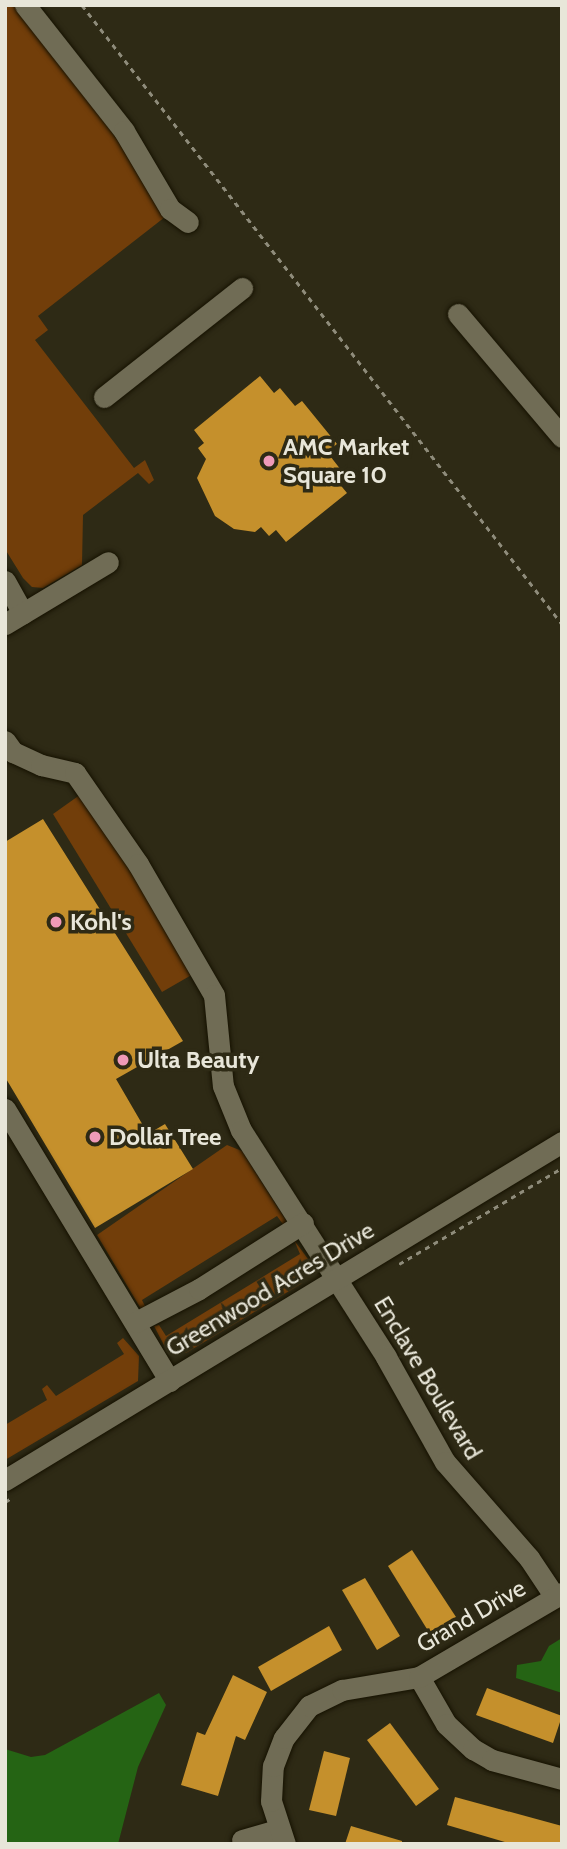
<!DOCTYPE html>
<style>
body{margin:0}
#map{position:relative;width:567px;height:1849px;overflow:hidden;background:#2e2a15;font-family:Cabin,sans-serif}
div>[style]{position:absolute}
.green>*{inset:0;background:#723e0a}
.water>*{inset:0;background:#256414}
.building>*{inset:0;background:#c5902c}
.path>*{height:2.5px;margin-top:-1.25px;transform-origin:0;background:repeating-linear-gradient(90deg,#8f8c7b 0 5px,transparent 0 10px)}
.roads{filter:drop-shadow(0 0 2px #161201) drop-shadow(0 0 2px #161201)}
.minor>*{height:21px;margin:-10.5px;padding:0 10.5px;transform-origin:10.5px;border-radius:10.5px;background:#706c55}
.dots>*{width:19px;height:19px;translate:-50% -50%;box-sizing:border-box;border:4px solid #2e2a15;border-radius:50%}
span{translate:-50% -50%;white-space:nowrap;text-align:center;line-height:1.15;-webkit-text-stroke:7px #2e2a15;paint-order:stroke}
.poi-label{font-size:24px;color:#e8e6d9;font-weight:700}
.left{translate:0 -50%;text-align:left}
.street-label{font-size:24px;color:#e8e6d9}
.frame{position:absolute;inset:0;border:7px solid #e8e6d9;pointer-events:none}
</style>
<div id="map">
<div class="green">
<div style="clip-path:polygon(5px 5px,19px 5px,178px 223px,175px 226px,165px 217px,38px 316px,48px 330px,35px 340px,134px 468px,145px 460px,154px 480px,149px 484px,138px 473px,83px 515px,82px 565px,43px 588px,32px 587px,23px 578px,5px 549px)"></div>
<div style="clip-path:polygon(84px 792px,195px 973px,162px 992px,53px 814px)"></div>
<div style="clip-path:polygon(227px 1145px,242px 1151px,289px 1225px,285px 1227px,277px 1216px,142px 1300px,146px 1308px,141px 1309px,97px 1235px)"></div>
<div style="clip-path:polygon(294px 1240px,308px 1259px,308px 1274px,301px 1284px,186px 1353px,165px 1347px,154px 1326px,159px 1325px,166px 1336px,300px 1254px)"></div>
<div style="clip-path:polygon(123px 1338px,139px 1356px,138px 1381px,5px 1460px,5px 1425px,47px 1400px,42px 1389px,47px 1385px,56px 1396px,124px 1354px,117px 1343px)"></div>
</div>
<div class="water">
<div style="clip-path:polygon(562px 1638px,562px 1693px,516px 1678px,517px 1665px,541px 1661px,549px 1646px)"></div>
<div style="clip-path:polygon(159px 1693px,166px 1705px,138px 1767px,118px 1844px,5px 1844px,5px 1749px,31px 1757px,45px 1755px)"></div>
</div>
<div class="building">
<div style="clip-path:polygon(260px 376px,274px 393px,280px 388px,295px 406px,302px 401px,337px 444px,327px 452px,341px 470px,333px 476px,347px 493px,286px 542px,276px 530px,269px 536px,261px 527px,255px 532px,234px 529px,215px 516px,197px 478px,206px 459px,198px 448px,204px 443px,194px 430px)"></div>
<div style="clip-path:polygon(43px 819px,183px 1041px,116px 1079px,148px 1134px,165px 1124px,193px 1169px,95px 1228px,5px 1077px,5px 842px)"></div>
<div style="clip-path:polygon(412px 1550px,456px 1617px,430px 1634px,388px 1566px)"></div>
<div style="clip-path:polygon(365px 1578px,400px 1636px,377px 1650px,342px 1590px)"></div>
<div style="clip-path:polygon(329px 1626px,342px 1650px,271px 1691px,258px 1667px)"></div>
<div style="clip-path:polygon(233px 1675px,267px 1692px,245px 1740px,236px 1736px,218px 1796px,181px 1785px,197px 1732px,205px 1735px)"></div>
<div style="clip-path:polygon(487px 1688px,562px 1716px,553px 1743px,476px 1715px)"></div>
<div style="clip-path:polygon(390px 1723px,439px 1789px,416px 1806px,367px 1740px)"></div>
<div style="clip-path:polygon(324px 1751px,350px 1758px,336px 1816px,309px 1810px)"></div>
<div style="clip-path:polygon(455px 1797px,562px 1826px,562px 1844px,512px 1844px,447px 1825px)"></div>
<div style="clip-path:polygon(351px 1826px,402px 1841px,402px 1844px,345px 1844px)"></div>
</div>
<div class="path">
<div style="left:82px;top:5px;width:783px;rotate:52.21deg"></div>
<div style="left:399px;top:1264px;width:189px;rotate:-30.5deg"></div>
<div style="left:5px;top:1502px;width:9px;rotate:-32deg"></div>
</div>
<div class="roads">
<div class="minor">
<div style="left:25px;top:5px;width:160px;rotate:51.8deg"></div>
<div style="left:124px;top:131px;width:91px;rotate:59.5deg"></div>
<div style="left:170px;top:209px;width:22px;rotate:36deg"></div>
<div style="left:458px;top:314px;width:161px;rotate:49.8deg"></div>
<div style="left:104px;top:397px;width:176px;rotate:-38.3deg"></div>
<div style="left:5px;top:581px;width:37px;rotate:61deg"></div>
<div style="left:5px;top:624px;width:120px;rotate:-31deg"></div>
<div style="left:5px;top:741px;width:14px;rotate:54deg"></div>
<div style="left:13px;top:752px;width:31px;rotate:25deg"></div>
<div style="left:41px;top:765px;width:35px;rotate:13deg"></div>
<div style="left:75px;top:773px;width:111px;rotate:55.3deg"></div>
<div style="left:138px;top:864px;width:151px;rotate:59.9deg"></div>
<div style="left:214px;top:995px;width:91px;rotate:84.4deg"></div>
<div style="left:223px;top:1086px;width:48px;rotate:67.8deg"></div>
<div style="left:241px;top:1130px;width:269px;rotate:57.4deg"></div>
<div style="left:386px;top:1357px;width:120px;rotate:60.7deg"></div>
<div style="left:445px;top:1462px;width:128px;rotate:48.8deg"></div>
<div style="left:529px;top:1558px;width:47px;rotate:56.3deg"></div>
<div style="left:5px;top:1109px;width:318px;rotate:58.8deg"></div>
<div style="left:136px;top:1322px;width:71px;rotate:-27.6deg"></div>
<div style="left:199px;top:1289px;width:123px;rotate:-32.4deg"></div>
<div style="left:5px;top:1480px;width:652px;rotate:-31.25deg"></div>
<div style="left:419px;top:1677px;width:54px;rotate:60.1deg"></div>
<div style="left:446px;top:1724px;width:37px;rotate:43deg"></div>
<div style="left:473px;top:1749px;width:22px;rotate:30deg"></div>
<div style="left:492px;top:1760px;width:73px;rotate:15.2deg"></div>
<div style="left:242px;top:1840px;width:37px;rotate:-16deg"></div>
<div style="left:285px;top:1844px;width:45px;rotate:-108deg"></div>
<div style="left:271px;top:1801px;width:35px;rotate:-87deg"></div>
<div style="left:273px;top:1766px;width:30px;rotate:-69deg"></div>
<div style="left:284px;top:1738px;width:41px;rotate:-52deg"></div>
<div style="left:309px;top:1706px;width:37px;rotate:-26deg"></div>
<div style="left:342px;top:1690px;width:78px;rotate:-9.6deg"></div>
<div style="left:419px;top:1677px;width:166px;rotate:-30.4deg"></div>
</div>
</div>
<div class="dots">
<div style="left:269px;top:461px;background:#ef9ab8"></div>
<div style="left:56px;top:922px;background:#ef9ab8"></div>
<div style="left:123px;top:1060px;background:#ef9ab8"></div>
<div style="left:95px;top:1137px;background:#ef9ab8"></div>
</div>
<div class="poi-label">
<span class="left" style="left:283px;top:461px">AMC Market<br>Square 10</span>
<span class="left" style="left:70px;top:922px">Kohl's</span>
<span class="left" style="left:137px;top:1060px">Ulta Beauty</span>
<span class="left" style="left:109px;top:1137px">Dollar Tree</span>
</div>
<div class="street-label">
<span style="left:270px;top:1289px;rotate:-31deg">Greenwood Acres Drive</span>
<span style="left:428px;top:1378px;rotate:59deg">Enclave Boulevard</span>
<span style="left:471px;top:1616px;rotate:-30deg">Grand Drive</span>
</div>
<div class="frame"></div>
</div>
